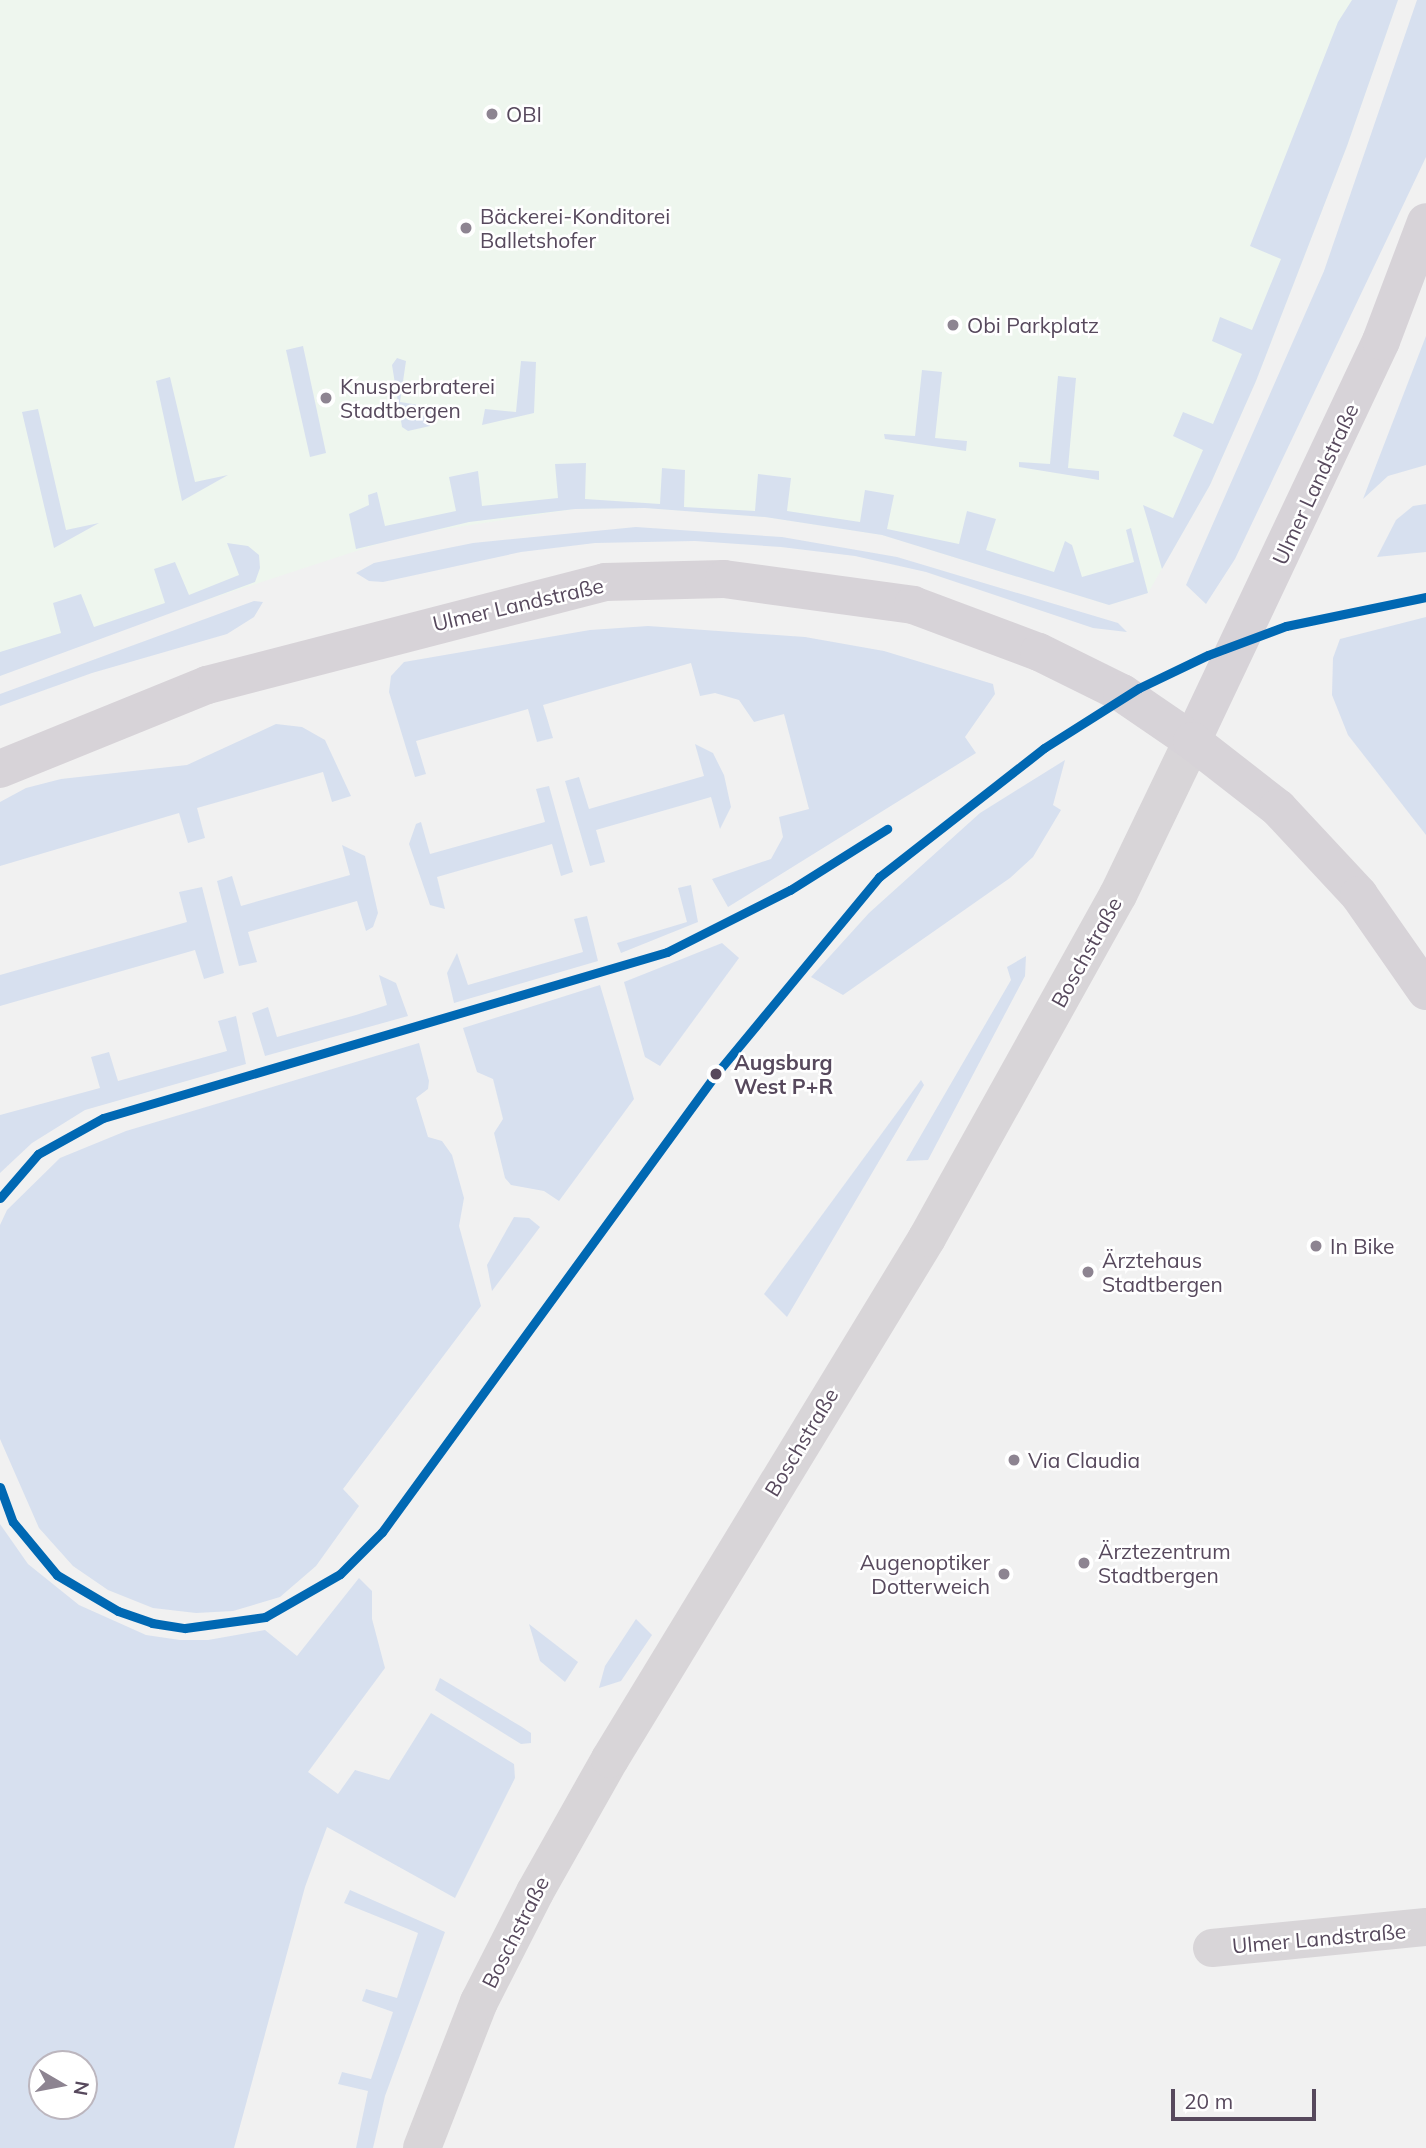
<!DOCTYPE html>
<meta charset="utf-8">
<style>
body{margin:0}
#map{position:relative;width:1426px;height:2148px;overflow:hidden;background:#f1f1f1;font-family:Mulish,sans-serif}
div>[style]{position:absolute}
.commercial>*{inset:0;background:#eef6ee}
.green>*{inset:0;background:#d7e0ef}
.street>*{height:38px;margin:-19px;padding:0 19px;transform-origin:19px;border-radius:19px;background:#d8d5d8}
.secondary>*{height:38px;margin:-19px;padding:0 19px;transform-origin:19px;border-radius:19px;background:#d7d3d8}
.tram-1>*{height:9px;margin:-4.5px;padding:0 4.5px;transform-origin:4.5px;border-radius:4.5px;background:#0068b3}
.dots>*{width:19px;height:19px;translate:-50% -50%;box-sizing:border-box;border:4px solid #fff;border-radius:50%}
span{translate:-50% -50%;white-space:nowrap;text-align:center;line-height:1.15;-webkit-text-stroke:5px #fff;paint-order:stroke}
.poi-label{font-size:21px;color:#57495d}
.left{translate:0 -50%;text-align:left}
.right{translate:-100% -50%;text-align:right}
.street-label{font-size:21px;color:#57495d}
.stop-label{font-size:21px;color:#57495d;font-weight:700}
.north{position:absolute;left:28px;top:2050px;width:70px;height:70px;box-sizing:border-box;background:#fff;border:2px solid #bcb6be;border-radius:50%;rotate:100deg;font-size:19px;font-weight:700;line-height:28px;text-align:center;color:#57495d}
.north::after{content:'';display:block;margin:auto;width:24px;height:32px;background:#8d8491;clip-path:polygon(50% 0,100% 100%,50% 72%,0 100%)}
.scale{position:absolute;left:1171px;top:2089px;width:145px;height:32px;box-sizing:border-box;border:4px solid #57495d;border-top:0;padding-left:9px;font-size:21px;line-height:24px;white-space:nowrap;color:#57495d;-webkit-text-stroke:5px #fff;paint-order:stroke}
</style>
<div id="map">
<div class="commercial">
<div style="clip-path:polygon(0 0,1398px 0,1347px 146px,1256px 381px,1210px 485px,1148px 593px,1109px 605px,882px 535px,765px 517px,645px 508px,575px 509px,405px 535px,136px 623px,0 676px)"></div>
</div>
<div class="green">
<div style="clip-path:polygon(1352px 0,1398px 0,1347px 146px,1256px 381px,1210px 485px,1162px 569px,1143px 505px,1173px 518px,1203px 450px,1173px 436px,1183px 412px,1213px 424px,1242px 354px,1212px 341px,1220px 317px,1252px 330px,1281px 259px,1250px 246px,1338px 22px)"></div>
<div style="clip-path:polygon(1417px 0,1426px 0,1426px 157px,1235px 559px,1206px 604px,1186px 585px,1324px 271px)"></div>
<div style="clip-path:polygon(1426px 336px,1426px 465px,1388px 476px,1363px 499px)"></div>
<div style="clip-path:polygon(303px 346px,326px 453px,310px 457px,286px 350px)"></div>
<div style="clip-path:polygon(397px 358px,406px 361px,400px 402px,432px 407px,430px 426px,408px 431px,402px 427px,392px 365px)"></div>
<div style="clip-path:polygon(521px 361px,536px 362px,534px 413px,482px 425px,485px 409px,516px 412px)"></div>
<div style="clip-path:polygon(922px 370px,942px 372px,935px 438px,967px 441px,966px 451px,885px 439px,884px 434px,915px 436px)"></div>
<div style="clip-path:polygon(1058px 376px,1076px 378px,1068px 468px,1099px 471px,1099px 480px,1019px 467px,1019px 462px,1050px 464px)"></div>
<div style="clip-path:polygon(170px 377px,195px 482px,228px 475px,182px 501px,156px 381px)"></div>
<div style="clip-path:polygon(38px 409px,66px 530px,99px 523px,54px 548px,22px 412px)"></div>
<div style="clip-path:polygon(586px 463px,585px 499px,660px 504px,662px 468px,685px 470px,684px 507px,755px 511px,758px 474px,791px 478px,787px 511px,860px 522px,865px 490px,894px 495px,887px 529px,959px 544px,967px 511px,996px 519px,986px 550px,1054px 572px,1065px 541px,1072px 545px,1082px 577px,1134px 562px,1126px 530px,1131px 528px,1148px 593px,1109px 605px,882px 535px,765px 517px,645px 508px,575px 509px,469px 522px,356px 549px,349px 514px,369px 505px,368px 495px,377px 492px,385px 526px,456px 511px,449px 477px,478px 471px,482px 506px,558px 498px,555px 464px)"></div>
<div style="clip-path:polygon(1426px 504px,1426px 552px,1377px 557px,1396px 520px,1413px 506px)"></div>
<div style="clip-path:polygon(636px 527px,782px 537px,897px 557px,1118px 623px,1127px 632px,1093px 628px,926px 572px,855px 556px,781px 547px,695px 541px,595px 543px,521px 552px,383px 582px,369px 581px,356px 573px,374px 563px,473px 543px)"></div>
<div style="clip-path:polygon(227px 543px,248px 546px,259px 555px,260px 568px,255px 582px,0 676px,0 652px,61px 633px,53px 603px,81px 594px,94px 627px,165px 603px,154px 569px,175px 562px,189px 595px,239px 575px)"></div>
<div style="clip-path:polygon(254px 601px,263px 602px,254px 617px,227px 634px,92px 673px,0 706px,0 694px)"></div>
<div style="clip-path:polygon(1426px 617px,1426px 835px,1348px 735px,1332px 695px,1333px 658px,1340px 639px)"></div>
<div style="clip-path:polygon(648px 626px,805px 637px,884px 651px,993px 684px,995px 694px,965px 737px,976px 753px,728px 907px,712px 879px,771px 859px,783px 837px,779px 817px,809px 809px,784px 714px,754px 722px,739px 700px,715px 693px,700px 696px,691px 663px,543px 705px,553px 738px,537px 742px,528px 709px,416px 741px,426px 774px,415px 777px,389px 692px,391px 676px,404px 662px,590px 630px)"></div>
<div style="clip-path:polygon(276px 724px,302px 727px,325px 740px,351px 796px,332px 802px,323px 772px,197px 808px,205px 838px,188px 843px,179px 813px,0 866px,0 802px,26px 788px,61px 779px,187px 765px)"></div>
<div style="clip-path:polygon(695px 744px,713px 753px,724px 775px,731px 807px,720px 829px,711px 797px,596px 830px,605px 862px,590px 866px,565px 781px,579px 777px,589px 809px,704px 776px)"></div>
<div style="clip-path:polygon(1065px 760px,1053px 805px,1061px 810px,1033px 857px,1010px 878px,843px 995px,811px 977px,869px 913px,980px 813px)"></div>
<div style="clip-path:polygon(549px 786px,573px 872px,561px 876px,552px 844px,437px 877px,445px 909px,430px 905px,409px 844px,416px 824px,421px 822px,430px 854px,545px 822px,536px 789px)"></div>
<div style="clip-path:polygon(342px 845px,365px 856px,378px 913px,373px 927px,366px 931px,357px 901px,248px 932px,257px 962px,239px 966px,217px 881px,232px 876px,241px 906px,350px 875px)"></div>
<div style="clip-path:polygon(691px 885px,698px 922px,621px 953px,617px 943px,687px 922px,678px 888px)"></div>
<div style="clip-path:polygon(202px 887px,224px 973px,204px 979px,195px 950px,0 1006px,0 975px,187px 922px,179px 892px)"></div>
<div style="clip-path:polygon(587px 916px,598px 961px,454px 1003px,447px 973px,457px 953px,468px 985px,583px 952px,574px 919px)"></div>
<div style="clip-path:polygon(722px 943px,739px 958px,660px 1066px,645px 1057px,624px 982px)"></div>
<div style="clip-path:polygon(1026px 956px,1025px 976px,928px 1160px,906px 1161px,1011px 980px,1007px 967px)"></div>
<div style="clip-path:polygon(379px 975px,396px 983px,408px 1016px,265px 1056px,252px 1013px,268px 1007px,277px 1037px,356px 1015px,387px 1005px)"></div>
<div style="clip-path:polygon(600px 985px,634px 1099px,559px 1201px,544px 1191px,511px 1185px,505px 1178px,494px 1133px,503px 1119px,493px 1079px,477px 1072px,463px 1028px)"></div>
<div style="clip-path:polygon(236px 1016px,246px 1064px,85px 1110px,32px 1143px,0 1173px,0 1115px,100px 1088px,91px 1057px,109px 1052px,118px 1081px,227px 1051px,218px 1021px)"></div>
<div style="clip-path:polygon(419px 1043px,429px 1081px,428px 1089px,416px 1098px,428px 1137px,442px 1141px,452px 1155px,464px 1198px,459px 1226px,481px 1306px,343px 1489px,359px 1506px,316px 1566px,280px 1597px,233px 1611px,196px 1613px,153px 1608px,108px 1590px,73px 1566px,39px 1528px,0 1439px,0 1225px,7px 1210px,60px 1158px,126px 1131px)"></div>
<div style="clip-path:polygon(921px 1080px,924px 1085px,787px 1317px,764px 1294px)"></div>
<div style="clip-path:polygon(514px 1217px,529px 1218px,540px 1227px,492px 1291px,487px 1265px)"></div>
<div style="clip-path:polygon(evenodd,0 1524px,28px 1564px,79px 1605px,146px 1635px,180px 1640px,208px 1640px,265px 1630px,297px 1656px,359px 1578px,372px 1591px,372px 1619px,385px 1668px,308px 1772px,338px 1794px,355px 1770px,389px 1780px,431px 1713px,514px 1764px,515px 1778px,455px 1898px,327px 1827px,305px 1887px,234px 2148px,0 2148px,0 1524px,84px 2064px,84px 2106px,42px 2106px,42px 2064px,84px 2064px)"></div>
<div style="clip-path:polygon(636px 1619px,652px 1635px,621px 1681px,599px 1688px,605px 1666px)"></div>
<div style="clip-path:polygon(529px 1624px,578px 1662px,565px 1682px,540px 1661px)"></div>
<div style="clip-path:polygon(440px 1678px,522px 1727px,531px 1733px,531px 1743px,521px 1744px,441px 1694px,435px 1690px)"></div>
<div style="clip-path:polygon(350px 1890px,445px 1932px,385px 2096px,373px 2148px,356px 2148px,368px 2091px,338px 2084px,342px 2072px,371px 2079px,393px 2012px,362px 2001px,366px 1989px,397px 1998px,418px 1933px,344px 1903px)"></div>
</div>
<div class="street">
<div style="left:1212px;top:1948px;width:215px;rotate:-5.6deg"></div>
<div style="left:422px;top:2148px;width:157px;rotate:-68.7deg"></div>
<div style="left:479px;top:2002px;width:123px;rotate:-63deg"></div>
<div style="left:535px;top:1892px;width:153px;rotate:-60.6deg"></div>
<div style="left:610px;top:1759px;width:610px;rotate:-58.68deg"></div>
<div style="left:927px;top:1238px;width:393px;rotate:-60.9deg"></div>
<div style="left:1118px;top:895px;width:171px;rotate:-64.3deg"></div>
</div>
<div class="secondary">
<div style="left:1192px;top:741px;width:442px;rotate:-64.7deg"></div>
<div style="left:1381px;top:341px;width:127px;rotate:-69.3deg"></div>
<div style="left:0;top:769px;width:223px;rotate:-22.1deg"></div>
<div style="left:207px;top:685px;width:411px;rotate:-14.5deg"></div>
<div style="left:605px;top:582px;width:119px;rotate:-1.4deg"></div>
<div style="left:724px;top:579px;width:191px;rotate:7.8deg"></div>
<div style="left:913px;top:605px;width:134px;rotate:20.5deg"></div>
<div style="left:1039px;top:652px;width:93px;rotate:26.3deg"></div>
<div style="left:1122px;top:693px;width:85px;rotate:34.4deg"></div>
<div style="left:1192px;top:741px;width:109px;rotate:37.9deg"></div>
<div style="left:1278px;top:808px;width:119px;rotate:47deg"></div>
<div style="left:1359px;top:895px;width:117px;rotate:55.1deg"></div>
</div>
<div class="tram-1">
<div style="left:0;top:1198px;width:58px;rotate:-49.2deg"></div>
<div style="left:38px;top:1154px;width:74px;rotate:-29deg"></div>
<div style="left:103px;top:1118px;width:588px;rotate:-16.4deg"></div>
<div style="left:667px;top:952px;width:138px;rotate:-26.8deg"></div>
<div style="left:790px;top:890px;width:115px;rotate:-32.2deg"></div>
<div style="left:0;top:1487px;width:37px;rotate:70deg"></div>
<div style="left:13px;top:1522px;width:69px;rotate:50.3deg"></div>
<div style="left:57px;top:1575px;width:71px;rotate:30.5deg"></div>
<div style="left:118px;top:1611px;width:36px;rotate:19deg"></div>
<div style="left:152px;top:1623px;width:33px;rotate:9deg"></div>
<div style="left:185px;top:1628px;width:81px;rotate:-7.8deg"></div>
<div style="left:265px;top:1617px;width:86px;rotate:-29.8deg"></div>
<div style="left:340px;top:1574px;width:59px;rotate:-45deg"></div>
<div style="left:382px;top:1532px;width:567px;rotate:-53.9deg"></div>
<div style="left:716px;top:1074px;width:256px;rotate:-50.4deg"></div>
<div style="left:879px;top:877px;width:209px;rotate:-38deg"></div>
<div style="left:1044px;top:748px;width:112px;rotate:-32.3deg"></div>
<div style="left:1139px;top:688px;width:76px;rotate:-25.6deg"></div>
<div style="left:1208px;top:655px;width:83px;rotate:-20.4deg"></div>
<div style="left:1286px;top:626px;width:143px;rotate:-11.7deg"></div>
</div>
<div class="dots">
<div style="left:492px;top:114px;background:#8d8491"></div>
<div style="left:466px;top:228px;background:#8d8491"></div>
<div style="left:953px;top:325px;background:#8d8491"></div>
<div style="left:326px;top:398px;background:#8d8491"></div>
<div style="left:716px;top:1074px;background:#57495d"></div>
<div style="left:1316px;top:1246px;background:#8d8491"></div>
<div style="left:1088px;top:1272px;background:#8d8491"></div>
<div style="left:1014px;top:1460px;background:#8d8491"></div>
<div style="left:1084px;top:1563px;background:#8d8491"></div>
<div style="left:1004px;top:1574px;background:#8d8491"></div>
</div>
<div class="poi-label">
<span class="left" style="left:506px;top:114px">OBI</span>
<span class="left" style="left:480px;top:228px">Bäckerei-Konditorei<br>Balletshofer</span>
<span class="left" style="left:967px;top:325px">Obi Parkplatz</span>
<span class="left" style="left:340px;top:398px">Knusperbraterei<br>Stadtbergen</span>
<span class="left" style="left:1330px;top:1246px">In Bike</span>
<span class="left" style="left:1102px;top:1272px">Ärztehaus<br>Stadtbergen</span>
<span class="left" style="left:1028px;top:1460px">Via Claudia</span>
<span class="left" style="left:1098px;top:1563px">Ärztezentrum<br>Stadtbergen</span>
<span class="right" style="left:990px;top:1574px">Augenoptiker<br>Dotterweich</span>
</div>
<div class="street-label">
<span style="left:1315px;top:484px;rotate:-65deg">Ulmer Landstraße</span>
<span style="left:518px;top:604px;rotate:-13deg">Ulmer Landstraße</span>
<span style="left:1086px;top:952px;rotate:-61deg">Boschstraße</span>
<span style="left:801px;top:1442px;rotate:-59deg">Boschstraße</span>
<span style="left:515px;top:1932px;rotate:-63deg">Boschstraße</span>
<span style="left:1319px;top:1938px;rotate:-5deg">Ulmer Landstraße</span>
</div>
<div class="stop-label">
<span class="left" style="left:734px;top:1074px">Augsburg<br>West P+R</span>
</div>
<div class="north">N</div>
<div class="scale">20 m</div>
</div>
